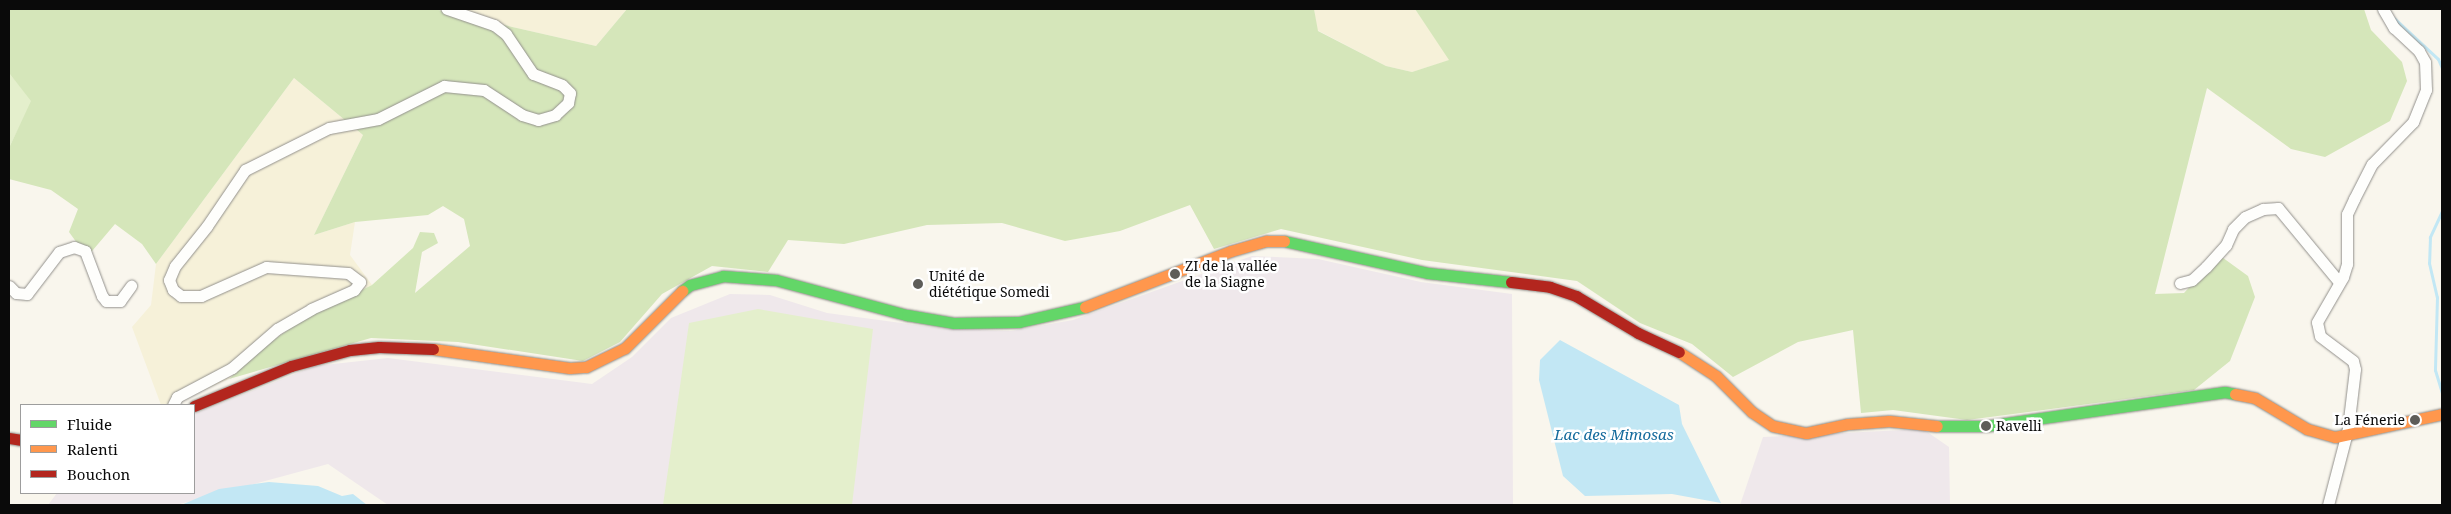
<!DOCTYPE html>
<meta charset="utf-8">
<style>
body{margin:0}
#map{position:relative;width:2451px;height:514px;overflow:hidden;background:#f9f6ed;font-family:"Noto Serif",serif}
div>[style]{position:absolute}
.industrial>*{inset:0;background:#efe8eb}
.farmland>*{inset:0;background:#f6f1d9}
.green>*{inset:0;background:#e4efcc}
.forest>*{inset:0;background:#d5e6ba}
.water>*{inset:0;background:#c2e7f4}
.stream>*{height:3px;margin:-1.5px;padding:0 1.5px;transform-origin:1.5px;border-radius:1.5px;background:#c2e7f4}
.roads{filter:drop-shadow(0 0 1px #92908c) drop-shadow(0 0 1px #92908c)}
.street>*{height:11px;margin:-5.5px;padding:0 5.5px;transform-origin:5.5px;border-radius:5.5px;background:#fefefc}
.fast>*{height:11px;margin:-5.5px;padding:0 5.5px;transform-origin:5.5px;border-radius:5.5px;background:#63d668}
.slow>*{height:11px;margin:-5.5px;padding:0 5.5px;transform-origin:5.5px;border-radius:5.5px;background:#ff974d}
.jam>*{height:11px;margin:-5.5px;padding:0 5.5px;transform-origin:5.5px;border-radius:5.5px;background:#b3261e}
.dots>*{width:14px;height:14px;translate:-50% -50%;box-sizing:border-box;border:2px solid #fff;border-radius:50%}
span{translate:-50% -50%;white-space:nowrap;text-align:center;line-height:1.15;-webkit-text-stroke:5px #fff;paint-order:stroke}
.poi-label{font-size:14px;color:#0a0a0a}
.left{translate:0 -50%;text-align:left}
.right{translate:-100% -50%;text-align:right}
.water-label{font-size:15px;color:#136a9c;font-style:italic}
.frame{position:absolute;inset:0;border:10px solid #0a0a0a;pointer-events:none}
.legend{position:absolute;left:20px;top:404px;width:175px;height:90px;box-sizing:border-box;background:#fff;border:1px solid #9d9d9d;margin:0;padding:6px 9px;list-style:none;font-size:15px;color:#0a0a0a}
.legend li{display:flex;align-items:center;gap:10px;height:25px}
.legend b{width:25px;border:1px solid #9d9d9d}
</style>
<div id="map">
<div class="industrial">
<div style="clip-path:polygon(1252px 256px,1318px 259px,1421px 282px,1512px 294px,1513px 505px,388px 505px,328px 464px,176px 505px,48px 505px,57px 493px,194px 493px,194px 414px,315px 366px,388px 358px,592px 384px,632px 357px,671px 318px,730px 294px,770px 295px,827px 313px,946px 329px,1011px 331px,1073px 320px)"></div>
<div style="clip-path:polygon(1923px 429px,1949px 447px,1950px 505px,1740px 505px,1763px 437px)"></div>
</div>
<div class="farmland">
<div style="clip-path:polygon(434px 9px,627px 9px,596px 46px)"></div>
<div style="clip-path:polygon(1314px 9px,1415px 9px,1450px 60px,1412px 72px,1386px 66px,1317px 30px)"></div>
<div style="clip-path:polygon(294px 78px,363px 135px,314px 235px,355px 222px,350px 255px,372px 285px,305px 318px,268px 344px,229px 379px,170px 405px,161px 405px,132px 327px,151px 305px,156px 264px)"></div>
</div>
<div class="green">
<div style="clip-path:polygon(9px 73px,32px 101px,9px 148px)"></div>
<div style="clip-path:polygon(758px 309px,873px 329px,852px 505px,663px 505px,689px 323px)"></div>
</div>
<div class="forest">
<div style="clip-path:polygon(9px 9px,434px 9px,596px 46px,627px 9px,1314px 9px,1318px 31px,1386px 66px,1412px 72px,1449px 60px,1415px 9px,2364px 9px,2371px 30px,2402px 62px,2407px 81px,2390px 121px,2325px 157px,2291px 149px,2207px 88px,2155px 294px,2184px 293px,2219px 255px,2248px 276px,2255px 297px,2230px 361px,2194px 390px,1967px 420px,1893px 410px,1861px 413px,1853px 330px,1798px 342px,1733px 377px,1692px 344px,1640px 323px,1577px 281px,1422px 260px,1281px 229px,1214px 249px,1190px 205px,1120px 231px,1065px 241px,1002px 223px,927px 225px,844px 244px,788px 240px,768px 272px,712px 266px,662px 294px,620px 342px,583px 361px,458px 342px,371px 338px,229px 379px,268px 344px,305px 318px,372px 285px,413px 248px,420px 232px,434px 233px,438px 243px,422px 252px,415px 293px,470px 246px,464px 219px,443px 206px,428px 215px,355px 222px,314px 235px,363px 135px,294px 78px,156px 264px,142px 244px,115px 224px,87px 257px,69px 232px,78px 209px,51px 190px,9px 179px,9px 148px,31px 101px,9px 73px)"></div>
</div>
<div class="water">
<div style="clip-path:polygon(1560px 340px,1679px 405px,1682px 424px,1721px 503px,1672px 494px,1585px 496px,1563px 476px,1539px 380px,1540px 360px)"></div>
<div style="clip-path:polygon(269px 482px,318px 486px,342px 496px,353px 494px,367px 505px,181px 505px,219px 489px)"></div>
</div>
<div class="stream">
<div style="left:2394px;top:18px;width:60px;rotate:43deg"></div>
<div style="left:2438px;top:59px;width:10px;rotate:66deg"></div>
<div style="left:2442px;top:211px;width:29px;rotate:115deg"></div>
<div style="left:2430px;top:237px;width:26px;rotate:92deg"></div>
<div style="left:2429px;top:263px;width:35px;rotate:77deg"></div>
<div style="left:2437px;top:297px;width:73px;rotate:91.6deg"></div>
<div style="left:2435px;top:370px;width:24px;rotate:73deg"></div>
</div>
<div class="roads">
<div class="street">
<div style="left:2180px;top:283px;width:12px;rotate:-14deg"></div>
<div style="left:2192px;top:280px;width:19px;rotate:-43deg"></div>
<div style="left:2206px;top:267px;width:30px;rotate:-48deg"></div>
<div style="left:2226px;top:245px;width:17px;rotate:-66deg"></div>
<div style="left:2233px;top:229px;width:17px;rotate:-45deg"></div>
<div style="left:2245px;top:217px;width:20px;rotate:-24deg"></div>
<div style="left:2263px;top:209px;width:15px;rotate:-4deg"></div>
<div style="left:2278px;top:208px;width:96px;rotate:50.5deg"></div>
<div style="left:9px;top:286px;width:10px;rotate:45deg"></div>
<div style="left:16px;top:293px;width:11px;rotate:5deg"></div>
<div style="left:27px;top:294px;width:53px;rotate:-52.7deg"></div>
<div style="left:59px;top:252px;width:16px;rotate:-18deg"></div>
<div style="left:74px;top:247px;width:12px;rotate:20deg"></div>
<div style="left:85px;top:251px;width:48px;rotate:69.3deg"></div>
<div style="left:102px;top:296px;width:6px;rotate:51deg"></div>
<div style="left:106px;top:301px;width:14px"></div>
<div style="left:120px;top:301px;width:19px;rotate:-54deg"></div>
<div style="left:173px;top:405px;width:9px;rotate:-63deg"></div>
<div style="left:177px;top:397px;width:62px;rotate:-27.8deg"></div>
<div style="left:232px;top:368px;width:60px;rotate:-40.9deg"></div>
<div style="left:277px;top:329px;width:39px;rotate:-30deg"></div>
<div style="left:311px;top:309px;width:47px;rotate:-23.8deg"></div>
<div style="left:354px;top:290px;width:10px;rotate:-53deg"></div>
<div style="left:360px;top:282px;width:15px;rotate:-143deg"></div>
<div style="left:348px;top:273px;width:82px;rotate:-175.8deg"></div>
<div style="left:266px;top:267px;width:71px;rotate:156deg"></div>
<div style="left:201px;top:296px;width:20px;rotate:180deg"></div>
<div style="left:181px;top:296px;width:10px;rotate:-143deg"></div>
<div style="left:173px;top:290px;width:11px;rotate:-112deg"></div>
<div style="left:169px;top:280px;width:15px;rotate:-67deg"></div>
<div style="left:175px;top:266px;width:51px;rotate:-51.3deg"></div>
<div style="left:207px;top:226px;width:68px;rotate:-55.8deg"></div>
<div style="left:245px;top:170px;width:94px;rotate:-26.6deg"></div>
<div style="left:329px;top:128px;width:50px;rotate:-10.4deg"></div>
<div style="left:378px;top:119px;width:74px;rotate:-26.6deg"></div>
<div style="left:444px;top:86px;width:40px;rotate:5.7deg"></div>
<div style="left:484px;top:90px;width:45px;rotate:33.3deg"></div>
<div style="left:522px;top:115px;width:17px;rotate:17deg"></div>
<div style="left:538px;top:120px;width:18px;rotate:-16deg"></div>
<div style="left:555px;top:115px;width:18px;rotate:-43deg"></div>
<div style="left:568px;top:103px;width:10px;rotate:-79deg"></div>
<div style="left:570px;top:93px;width:11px;rotate:-135deg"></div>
<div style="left:562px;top:85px;width:31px;rotate:-159deg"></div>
<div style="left:533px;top:74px;width:48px;rotate:-124deg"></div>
<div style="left:506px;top:34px;width:15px;rotate:-143deg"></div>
<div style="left:494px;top:25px;width:50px;rotate:-161.2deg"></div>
<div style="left:2328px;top:505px;width:80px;rotate:-75.4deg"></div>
<div style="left:2348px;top:428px;width:59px;rotate:-83.2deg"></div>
<div style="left:2355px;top:369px;width:8px;rotate:-104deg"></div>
<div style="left:2353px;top:361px;width:41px;rotate:-142.9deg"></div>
<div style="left:2320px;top:336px;width:14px;rotate:-102deg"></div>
<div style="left:2317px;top:322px;width:52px;rotate:-60deg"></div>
<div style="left:2343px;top:277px;width:14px;rotate:-73deg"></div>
<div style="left:2347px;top:264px;width:50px;rotate:-90deg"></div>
<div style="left:2347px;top:214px;width:17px;rotate:-65deg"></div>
<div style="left:2354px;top:199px;width:39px;rotate:-63deg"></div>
<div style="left:2372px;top:164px;width:59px;rotate:-45.7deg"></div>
<div style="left:2413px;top:122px;width:35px;rotate:-68deg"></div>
<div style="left:2426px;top:90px;width:28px;rotate:-92deg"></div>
<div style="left:2425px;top:62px;width:13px;rotate:-119deg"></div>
<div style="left:2419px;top:51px;width:34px;rotate:-137deg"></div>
<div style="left:2394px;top:28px;width:22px;rotate:-120deg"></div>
</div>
<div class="fast">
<div style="left:1284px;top:241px;width:148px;rotate:12.5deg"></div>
<div style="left:1428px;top:273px;width:83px;rotate:6.2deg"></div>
<div style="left:682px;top:291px;width:10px;rotate:-37deg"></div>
<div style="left:690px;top:285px;width:34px;rotate:-15deg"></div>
<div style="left:723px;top:276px;width:53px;rotate:4.3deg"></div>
<div style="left:776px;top:280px;width:136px;rotate:15deg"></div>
<div style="left:907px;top:315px;width:48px;rotate:9.7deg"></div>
<div style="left:954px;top:323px;width:65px;rotate:-0.9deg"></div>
<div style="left:1019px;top:322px;width:68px;rotate:-12.8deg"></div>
<div style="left:1937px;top:426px;width:49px"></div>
<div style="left:1986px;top:426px;width:241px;rotate:-8.1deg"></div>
<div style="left:2225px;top:392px;width:10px;rotate:11deg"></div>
</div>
<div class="slow">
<div style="left:1085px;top:307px;width:156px;rotate:-21deg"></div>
<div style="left:1231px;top:251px;width:37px;rotate:-16deg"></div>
<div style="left:1267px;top:241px;width:17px"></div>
<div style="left:433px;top:349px;width:138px;rotate:7.9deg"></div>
<div style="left:570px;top:368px;width:16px;rotate:-4deg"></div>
<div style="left:586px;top:367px;width:43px;rotate:-26deg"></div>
<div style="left:625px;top:348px;width:81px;rotate:-45deg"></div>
<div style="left:1679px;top:352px;width:44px;rotate:33deg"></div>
<div style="left:1716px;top:376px;width:51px;rotate:45deg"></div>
<div style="left:1752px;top:412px;width:25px;rotate:34deg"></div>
<div style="left:1773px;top:426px;width:34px;rotate:12deg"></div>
<div style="left:1806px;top:433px;width:43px;rotate:-12.1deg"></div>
<div style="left:1848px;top:424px;width:41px;rotate:-4.2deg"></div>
<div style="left:1889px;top:421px;width:48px;rotate:5.9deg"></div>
<div style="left:2235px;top:394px;width:20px;rotate:11deg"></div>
<div style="left:2255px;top:398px;width:61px;rotate:30.8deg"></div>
<div style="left:2307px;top:429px;width:29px;rotate:16deg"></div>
<div style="left:2335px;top:437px;width:109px;rotate:-12.1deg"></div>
</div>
<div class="jam">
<div style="left:1511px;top:282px;width:39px;rotate:7deg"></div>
<div style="left:1550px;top:287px;width:28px;rotate:19deg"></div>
<div style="left:1576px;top:296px;width:72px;rotate:30.8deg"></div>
<div style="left:1638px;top:333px;width:45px;rotate:24.9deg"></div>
<div style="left:194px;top:406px;width:105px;rotate:-22.4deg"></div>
<div style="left:291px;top:366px;width:61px;rotate:-15.2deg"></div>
<div style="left:350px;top:350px;width:29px;rotate:-6deg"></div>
<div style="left:379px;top:347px;width:54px;rotate:2.1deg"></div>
<div style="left:9px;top:438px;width:12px;rotate:9deg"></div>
</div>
</div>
<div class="dots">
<div style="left:1175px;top:274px;background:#5e5d59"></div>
<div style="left:918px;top:284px;background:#5e5d59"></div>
<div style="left:2415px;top:420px;background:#5e5d59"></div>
<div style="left:1986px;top:426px;background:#5e5d59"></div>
</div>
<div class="poi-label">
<span class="left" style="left:1185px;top:274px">ZI de la vallée<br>de la Siagne</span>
<span class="left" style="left:929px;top:284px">Unité de<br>diététique Somedi</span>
<span class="right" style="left:2405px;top:420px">La Fénerie</span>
<span class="left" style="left:1996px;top:426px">Ravelli</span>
</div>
<div class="water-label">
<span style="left:1614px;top:435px">Lac des Mimosas</span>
</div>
<div class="frame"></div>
<ul class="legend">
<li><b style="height:6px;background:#63d668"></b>Fluide</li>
<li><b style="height:6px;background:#ff974d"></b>Ralenti</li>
<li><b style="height:6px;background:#b3261e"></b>Bouchon</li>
</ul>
</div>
